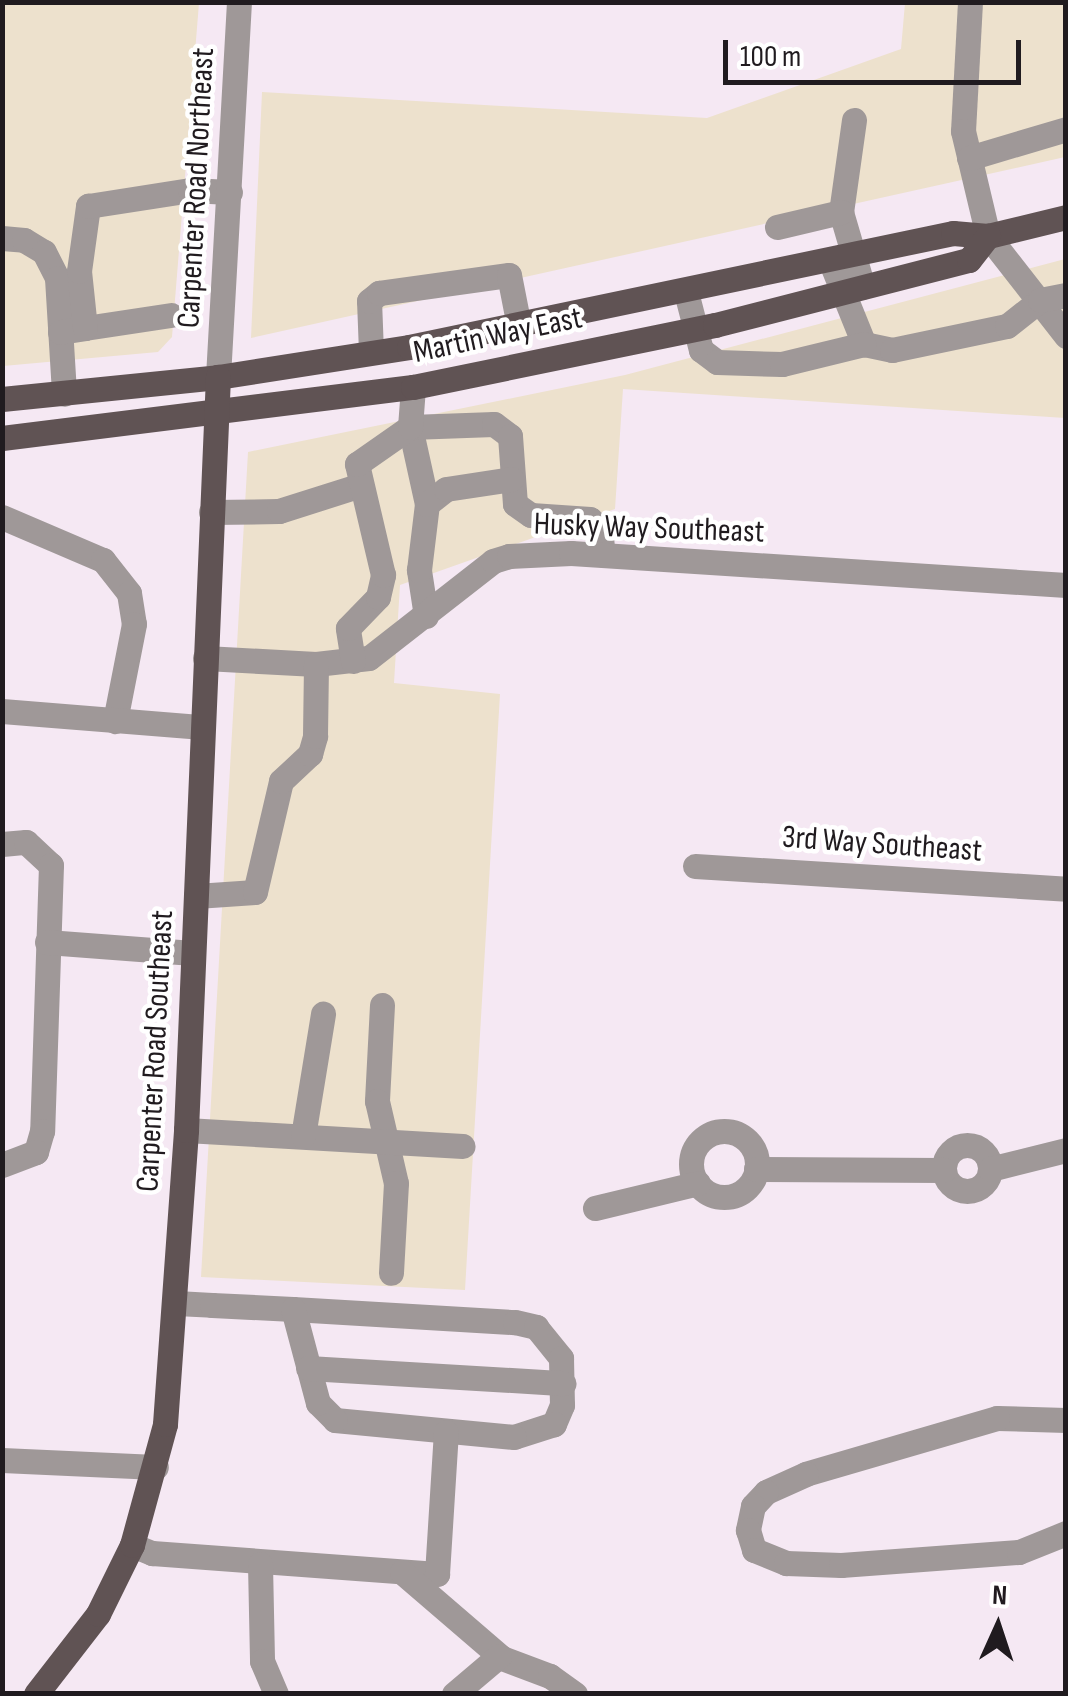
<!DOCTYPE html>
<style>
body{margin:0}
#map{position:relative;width:1068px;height:1696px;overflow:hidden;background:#f5e8f3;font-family:"Sofia Sans Condensed",sans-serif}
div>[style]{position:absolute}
.commercial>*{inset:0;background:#ede1cd}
.minor>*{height:25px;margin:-12.5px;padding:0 12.5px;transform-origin:12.5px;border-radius:12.5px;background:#9f9898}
.minor>.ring{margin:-12.5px;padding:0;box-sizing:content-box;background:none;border:25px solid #9f9898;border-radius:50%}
.major>*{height:25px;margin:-12.5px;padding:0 12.5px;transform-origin:12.5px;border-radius:12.5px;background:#605354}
span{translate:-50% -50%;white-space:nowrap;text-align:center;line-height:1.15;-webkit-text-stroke:9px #fff;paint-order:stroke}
.street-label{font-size:32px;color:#201b1f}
.frame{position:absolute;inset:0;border:5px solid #201b1f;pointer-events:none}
.north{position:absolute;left:948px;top:1576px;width:100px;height:100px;-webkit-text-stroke:8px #fff;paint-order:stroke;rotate:3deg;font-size:28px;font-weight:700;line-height:40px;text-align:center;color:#201b1f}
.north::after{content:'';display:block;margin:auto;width:35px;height:45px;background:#201b1f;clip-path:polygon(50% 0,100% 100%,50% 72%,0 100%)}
.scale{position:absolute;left:723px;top:40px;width:298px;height:45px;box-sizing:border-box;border:5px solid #201b1f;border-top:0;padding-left:12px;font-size:30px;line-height:35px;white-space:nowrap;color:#201b1f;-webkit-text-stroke:8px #fff;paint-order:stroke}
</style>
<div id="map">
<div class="commercial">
<div style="clip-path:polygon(3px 3px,199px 3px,172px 337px,158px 352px,3px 366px)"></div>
<div style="clip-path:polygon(905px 3px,1065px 3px,1065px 157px,251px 338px,262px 92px,707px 118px,901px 49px)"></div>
<div style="clip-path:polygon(1065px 259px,1065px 418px,623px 389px,615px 509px,400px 585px,394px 683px,500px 694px,465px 1290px,201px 1277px,248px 452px,625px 375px)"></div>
</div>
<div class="minor">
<div style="left:970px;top:2px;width:129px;rotate:93.1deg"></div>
<div style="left:963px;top:131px;width:108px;rotate:76.6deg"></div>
<div style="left:988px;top:236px;width:127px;rotate:52deg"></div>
<div style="left:854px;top:120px;width:93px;rotate:98deg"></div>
<div style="left:841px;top:212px;width:78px;rotate:73.7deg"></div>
<div style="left:969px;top:158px;width:101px;rotate:-16.6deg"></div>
<div style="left:777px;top:227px;width:66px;rotate:-13.2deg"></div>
<div style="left:2px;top:238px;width:22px;rotate:5deg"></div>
<div style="left:24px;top:240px;width:23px;rotate:31deg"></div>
<div style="left:44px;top:252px;width:29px;rotate:63deg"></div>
<div style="left:57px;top:278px;width:116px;rotate:86.5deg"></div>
<div style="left:830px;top:260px;width:91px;rotate:68deg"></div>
<div style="left:864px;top:344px;width:29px;rotate:12deg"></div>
<div style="left:892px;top:350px;width:117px;rotate:-11.8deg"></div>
<div style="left:1007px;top:326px;width:42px;rotate:-38.2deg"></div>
<div style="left:1040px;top:300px;width:26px;rotate:-11deg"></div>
<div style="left:686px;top:292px;width:60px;rotate:75.5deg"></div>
<div style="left:701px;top:350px;width:20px;rotate:37deg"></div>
<div style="left:717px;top:362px;width:65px;rotate:1.8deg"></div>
<div style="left:782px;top:364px;width:84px;rotate:-13.7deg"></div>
<div style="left:85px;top:328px;width:87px;rotate:-8.6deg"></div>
<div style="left:60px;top:332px;width:25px;rotate:-9deg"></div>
<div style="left:85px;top:328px;width:57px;rotate:-96deg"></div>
<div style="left:79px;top:271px;width:66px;rotate:-82.1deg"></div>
<div style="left:88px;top:206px;width:103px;rotate:-8.9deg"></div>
<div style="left:190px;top:190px;width:40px;rotate:2.9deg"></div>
<div style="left:371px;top:352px;width:51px;rotate:-92.2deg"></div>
<div style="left:369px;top:301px;width:13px;rotate:-39deg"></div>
<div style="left:379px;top:293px;width:131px;rotate:-7.9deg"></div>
<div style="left:509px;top:275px;width:52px;rotate:78.9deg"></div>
<div style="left:218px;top:377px;width:376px;rotate:-86.8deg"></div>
<div style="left:427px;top:504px;width:79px;rotate:-102.4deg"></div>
<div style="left:410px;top:427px;width:84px;rotate:-2deg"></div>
<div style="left:494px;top:424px;width:20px;rotate:37deg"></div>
<div style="left:510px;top:436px;width:68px;rotate:85.8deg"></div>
<div style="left:515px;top:504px;width:19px;rotate:35deg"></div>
<div style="left:531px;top:515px;width:59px;rotate:3.9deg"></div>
<div style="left:590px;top:519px;width:13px;rotate:42deg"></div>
<div style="left:600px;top:528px;width:27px;rotate:84deg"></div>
<div style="left:211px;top:512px;width:68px;rotate:-0.8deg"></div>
<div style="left:279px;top:511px;width:83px;rotate:-17.6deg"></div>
<div style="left:2px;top:517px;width:110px;rotate:23.1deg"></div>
<div style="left:103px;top:560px;width:42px;rotate:51.8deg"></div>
<div style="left:129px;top:593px;width:31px;rotate:81deg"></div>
<div style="left:134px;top:624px;width:99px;rotate:101.1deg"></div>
<div style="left:426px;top:616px;width:47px;rotate:-98.7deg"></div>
<div style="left:419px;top:570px;width:66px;rotate:-83.1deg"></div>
<div style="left:427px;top:504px;width:24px;rotate:-38deg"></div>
<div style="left:446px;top:489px;width:66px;rotate:-8.7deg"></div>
<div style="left:205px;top:658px;width:111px;rotate:3.1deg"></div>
<div style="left:316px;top:664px;width:53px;rotate:-6.5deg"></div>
<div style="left:369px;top:658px;width:157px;rotate:-38deg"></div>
<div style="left:493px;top:561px;width:17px;rotate:-17deg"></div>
<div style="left:509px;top:556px;width:62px;rotate:-2.8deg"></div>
<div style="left:571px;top:553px;width:496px;rotate:3.7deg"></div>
<div style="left:353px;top:661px;width:33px;rotate:-99deg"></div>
<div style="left:348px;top:628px;width:43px;rotate:-45.9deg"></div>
<div style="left:378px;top:597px;width:23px;rotate:-77deg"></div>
<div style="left:383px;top:575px;width:114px;rotate:-103.2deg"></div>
<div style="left:357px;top:464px;width:65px;rotate:-34.9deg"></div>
<div style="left:410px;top:427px;width:40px;rotate:-85.7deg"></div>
<div style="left:2px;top:711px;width:201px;rotate:4.6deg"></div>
<div style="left:2px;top:844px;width:24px;rotate:-5deg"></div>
<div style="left:26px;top:842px;width:34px;rotate:43deg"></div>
<div style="left:51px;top:865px;width:266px;rotate:91.9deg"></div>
<div style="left:42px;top:1131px;width:22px;rotate:106deg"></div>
<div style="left:36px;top:1152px;width:36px;rotate:159deg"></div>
<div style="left:695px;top:866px;width:372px;rotate:3.5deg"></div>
<div style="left:196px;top:896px;width:59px;rotate:-3.9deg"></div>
<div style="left:255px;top:892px;width:114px;rotate:-76.8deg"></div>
<div style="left:281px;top:781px;width:40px;rotate:-43deg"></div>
<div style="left:310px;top:754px;width:19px;rotate:-74deg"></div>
<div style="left:315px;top:736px;width:72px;rotate:-89.2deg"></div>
<div style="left:47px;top:942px;width:146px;rotate:4.3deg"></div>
<div style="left:382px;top:1005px;width:96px;rotate:93deg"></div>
<div style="left:377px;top:1101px;width:84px;rotate:77deg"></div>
<div style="left:396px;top:1183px;width:90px;rotate:93.2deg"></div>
<div style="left:186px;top:1130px;width:277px;rotate:3.3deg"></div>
<div class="ring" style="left:691px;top:1131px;width:41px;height:41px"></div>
<div style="left:303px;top:1136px;width:124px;rotate:-80.7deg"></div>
<div class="ring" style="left:944px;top:1145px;width:21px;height:21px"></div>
<div style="left:756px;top:1169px;width:188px;rotate:0.3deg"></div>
<div style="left:990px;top:1169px;width:78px;rotate:-14deg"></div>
<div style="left:595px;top:1208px;width:106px;rotate:-13.6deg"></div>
<div style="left:176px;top:1303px;width:36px;rotate:3deg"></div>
<div style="left:212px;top:1305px;width:81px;rotate:2.8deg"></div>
<div style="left:293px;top:1309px;width:222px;rotate:3.4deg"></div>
<div style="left:515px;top:1322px;width:22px;rotate:13deg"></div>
<div style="left:536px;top:1327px;width:40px;rotate:51deg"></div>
<div style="left:561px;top:1358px;width:47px;rotate:88.8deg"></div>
<div style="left:562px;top:1405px;width:21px;rotate:113deg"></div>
<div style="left:554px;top:1424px;width:42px;rotate:162deg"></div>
<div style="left:514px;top:1437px;width:180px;rotate:-174.6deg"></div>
<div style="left:335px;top:1420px;width:24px;rotate:-135deg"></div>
<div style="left:318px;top:1403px;width:97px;rotate:-104.9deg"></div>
<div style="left:308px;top:1368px;width:256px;rotate:3.4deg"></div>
<div style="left:1066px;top:1420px;width:69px;rotate:-178.3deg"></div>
<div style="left:997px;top:1418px;width:199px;rotate:163.7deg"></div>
<div style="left:806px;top:1474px;width:44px;rotate:155.8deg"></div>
<div style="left:766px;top:1492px;width:19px;rotate:133deg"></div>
<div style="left:753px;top:1506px;width:25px;rotate:102deg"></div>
<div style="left:748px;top:1530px;width:21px;rotate:73deg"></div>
<div style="left:754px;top:1550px;width:35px;rotate:22deg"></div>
<div style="left:786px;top:1563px;width:55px;rotate:2.1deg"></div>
<div style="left:841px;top:1565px;width:178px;rotate:-4.2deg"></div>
<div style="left:1019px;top:1552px;width:51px;rotate:-22deg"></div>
<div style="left:2px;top:1460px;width:154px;rotate:2.6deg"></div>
<div style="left:132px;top:1545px;width:22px;rotate:22deg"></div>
<div style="left:152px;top:1553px;width:286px;rotate:4.2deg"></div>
<div style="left:437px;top:1574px;width:142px;rotate:-86.4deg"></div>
<div style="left:260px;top:1564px;width:97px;rotate:88.8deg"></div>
<div style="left:262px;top:1661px;width:36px;rotate:67deg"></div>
<div style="left:402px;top:1572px;width:132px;rotate:40.7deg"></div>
<div style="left:502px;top:1658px;width:51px;rotate:20.6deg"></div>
<div style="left:550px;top:1676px;width:31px;rotate:36deg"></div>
<div style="left:454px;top:1694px;width:59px;rotate:-40.2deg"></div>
</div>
<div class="major">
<div style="left:2px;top:399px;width:217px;rotate:-5.8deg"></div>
<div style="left:218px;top:377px;width:193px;rotate:-8.9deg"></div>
<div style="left:409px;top:347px;width:556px;rotate:-11.84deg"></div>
<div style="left:953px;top:233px;width:35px;rotate:5deg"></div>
<div style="left:988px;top:236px;width:80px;rotate:-13.7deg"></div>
<div style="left:2px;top:438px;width:414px;rotate:-7.1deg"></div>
<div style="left:413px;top:387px;width:308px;rotate:-11.6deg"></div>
<div style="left:715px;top:325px;width:262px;rotate:-14.4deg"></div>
<div style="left:969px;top:260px;width:31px;rotate:-52deg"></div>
<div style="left:36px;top:1694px;width:101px;rotate:-52.2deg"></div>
<div style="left:98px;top:1614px;width:77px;rotate:-63.8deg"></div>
<div style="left:132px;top:1545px;width:125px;rotate:-74.7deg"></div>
<div style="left:165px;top:1424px;width:295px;rotate:-85.9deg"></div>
<div style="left:186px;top:1130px;width:754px;rotate:-87.57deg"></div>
</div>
<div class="street-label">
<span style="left:197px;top:188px;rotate:-87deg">Carpenter Road Northeast</span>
<span style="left:498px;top:336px;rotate:-12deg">Martin Way East</span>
<span style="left:649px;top:529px;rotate:2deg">Husky Way Southeast</span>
<span style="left:882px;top:845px;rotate:4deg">3rd Way Southeast</span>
<span style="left:156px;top:1051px;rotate:-87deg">Carpenter Road Southeast</span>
</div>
<div class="frame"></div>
<div class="north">N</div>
<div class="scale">100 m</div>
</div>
